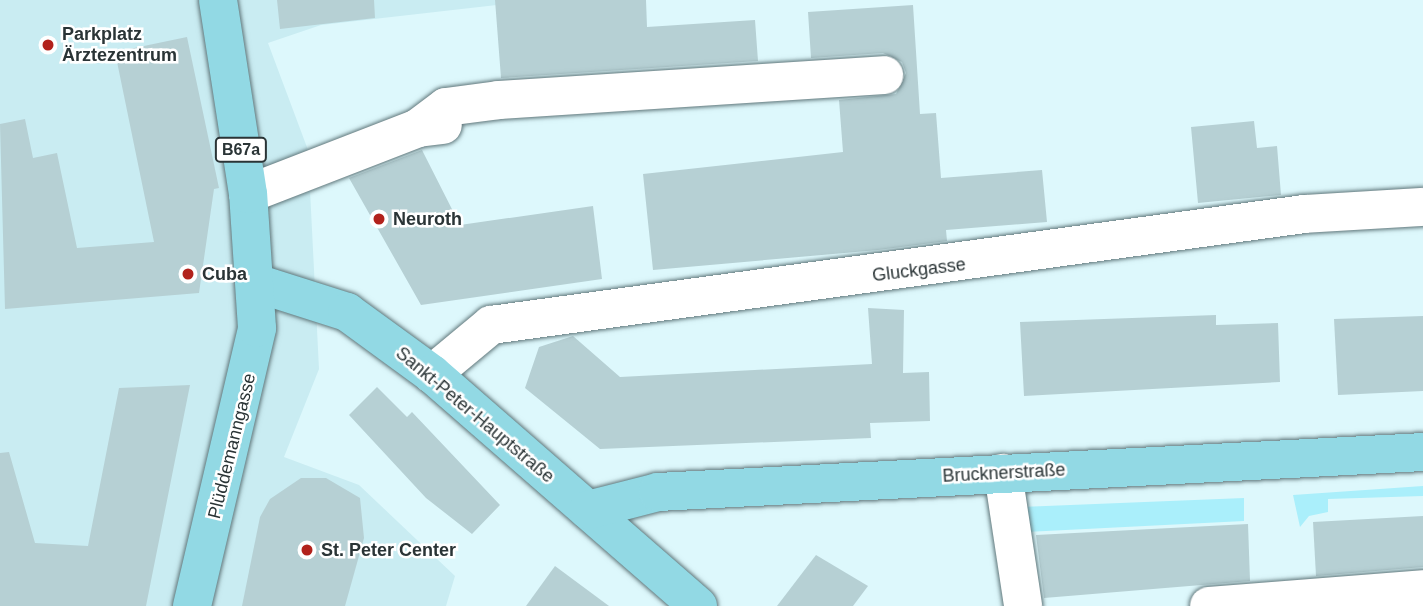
<!DOCTYPE html>
<meta charset="utf-8">
<style>
body{margin:0}
#map{position:relative;width:1423px;height:606px;overflow:hidden;background:#ddf8fc;font-family:Helvetica,sans-serif}
div>[style]{position:absolute}
.built>*{inset:0;background:#c9ecf2}
.green>*{inset:0;background:#aaeffb}
.building>*{inset:0;background:#b6d0d4}
.roads{filter:drop-shadow(0 0 2px #60777b) drop-shadow(0 0 2px #60777b)}
.minor>*{height:38px;margin:-19px;padding:0 19px;transform-origin:19px;border-radius:19px;background:#fff}
.major>*{height:38px;margin:-19px;padding:0 19px;transform-origin:19px;border-radius:19px;background:#92d9e4}
.dots>*{width:19px;height:19px;translate:-50% -50%;box-sizing:border-box;border:4px solid #fff;border-radius:50%}
span{translate:-50% -50%;white-space:nowrap;text-align:center;line-height:1.15;-webkit-text-stroke:5px #fff;paint-order:stroke}
.shield-label span{padding:2px 5px;background:#fff;border:2px solid;border-radius:5px;-webkit-text-stroke-width:0}
.shield-label{font-size:16px;color:#2a3436;font-weight:700}
.poi-label{font-size:18px;color:#2a3436;font-weight:700}
.left{translate:0 -50%;text-align:left}
.street-label{font-size:18px;color:#2a3436}
</style>
<div id="map">
<div class="built">
<div style="clip-path:polygon(0 0,542px 0,321px 25px,268px 43px,308px 150px,319px 369px,284px 457px,359px 485px,455px 576px,446px 606px,0 606px)"></div>
</div>
<div class="green">
<div style="clip-path:polygon(1423px 486px,1423px 496px,1328px 499px,1328px 512px,1309px 516px,1300px 527px,1293px 495px)"></div>
<div style="clip-path:polygon(1244px 498px,1244px 521px,1026px 532px,1021px 507px)"></div>
</div>
<div class="building">
<div style="clip-path:polygon(277px 0,374px 0,375px 18px,280px 29px)"></div>
<div style="clip-path:polygon(495px 0,646px 0,647px 27px,755px 20px,758px 61px,501px 78px)"></div>
<div style="clip-path:polygon(913px 5px,920px 114px,936px 113px,941px 178px,1042px 170px,1047px 222px,946px 230px,947px 241px,878px 250px,653px 270px,643px 174px,843px 152px,839px 100px,896px 94px,906px 73px,902px 62px,883px 53px,811px 58px,808px 12px)"></div>
<div style="clip-path:polygon(187px 37px,219px 188px,214px 189px,199px 293px,5px 309px,0 124px,25px 119px,33px 158px,57px 153px,77px 248px,154px 242px,115px 52px)"></div>
<div style="clip-path:polygon(1254px 121px,1257px 148px,1277px 146px,1281px 195px,1198px 203px,1191px 127px)"></div>
<div style="clip-path:polygon(422px 150px,460px 225px,593px 206px,602px 279px,421px 305px,349px 178px)"></div>
<div style="clip-path:polygon(868px 308px,904px 310px,903px 373px,929px 372px,930px 421px,870px 423px,871px 438px,600px 449px,525px 388px,539px 347px,573px 336px,620px 377px,872px 364px)"></div>
<div style="clip-path:polygon(1216px 315px,1216px 325px,1278px 323px,1280px 382px,1024px 396px,1020px 322px)"></div>
<div style="clip-path:polygon(1423px 316px,1423px 391px,1338px 395px,1334px 319px)"></div>
<div style="clip-path:polygon(190px 385px,146px 606px,0 606px,0 453px,9px 452px,35px 543px,88px 546px,119px 388px)"></div>
<div style="clip-path:polygon(377px 387px,407px 417px,412px 412px,500px 505px,472px 534px,426px 498px,349px 415px)"></div>
<div style="clip-path:polygon(301px 478px,326px 478px,360px 498px,364px 538px,345px 606px,242px 606px,260px 517px,270px 499px)"></div>
<div style="clip-path:polygon(1423px 516px,1423px 567px,1316px 576px,1313px 522px)"></div>
<div style="clip-path:polygon(1248px 524px,1250px 581px,1044px 598px,1036px 535px)"></div>
<div style="clip-path:polygon(816px 555px,868px 586px,853px 606px,777px 606px)"></div>
<div style="clip-path:polygon(555px 566px,609px 606px,526px 606px)"></div>
</div>
<div class="roads">
<div class="minor">
<div style="left:418px;top:128px;width:35px;rotate:-37deg"></div>
<div style="left:446px;top:107px;width:53px;rotate:-7.5deg"></div>
<div style="left:499px;top:100px;width:386px;rotate:-3.7deg"></div>
<div style="left:248px;top:194px;width:182px;rotate:-21.2deg"></div>
<div style="left:418px;top:128px;width:25px;rotate:-7deg"></div>
<div style="left:432px;top:374px;width:77px;rotate:-39.7deg"></div>
<div style="left:491px;top:325px;width:821px;rotate:-7.77deg"></div>
<div style="left:1304px;top:214px;width:119px;rotate:-3.4deg"></div>
<div style="left:1003px;top:473px;width:134px;rotate:81.4deg"></div>
<div style="left:1209px;top:606px;width:215px;rotate:-4.5deg"></div>
</div>
<div class="major">
<div style="left:256px;top:283px;width:96px;rotate:17.7deg"></div>
<div style="left:347px;top:312px;width:105px;rotate:36.1deg"></div>
<div style="left:432px;top:374px;width:353px;rotate:41.1deg"></div>
<div style="left:588px;top:510px;width:72px;rotate:-14.4deg"></div>
<div style="left:658px;top:492px;width:766px;rotate:-2.99deg"></div>
<div style="left:192px;top:606px;width:285px;rotate:-76.8deg"></div>
<div style="left:257px;top:328px;width:134px;rotate:-93.8deg"></div>
<div style="left:248px;top:194px;width:196px;rotate:-98.8deg"></div>
</div>
</div>
<div class="dots">
<div style="left:48px;top:45px;background:#b2221c"></div>
<div style="left:379px;top:219px;background:#b2221c"></div>
<div style="left:188px;top:274px;background:#b2221c"></div>
<div style="left:307px;top:550px;background:#b2221c"></div>
</div>
<div class="shield-label">
<span style="left:241px;top:150px">B67a</span>
</div>
<div class="poi-label">
<span class="left" style="left:62px;top:45px">Parkplatz<br>Ärztezentrum</span>
<span class="left" style="left:393px;top:219px">Neuroth</span>
<span class="left" style="left:202px;top:274px">Cuba</span>
<span class="left" style="left:321px;top:550px">St. Peter Center</span>
</div>
<div class="street-label">
<span style="left:919px;top:270px;rotate:-7deg">Gluckgasse</span>
<span style="left:475px;top:415px;rotate:40deg">Sankt-Peter-Hauptstraße</span>
<span style="left:232px;top:446px;rotate:-76deg">Plüddemanngasse</span>
<span style="left:1004px;top:473px;rotate:-3deg">Brucknerstraße</span>
</div>
</div>
